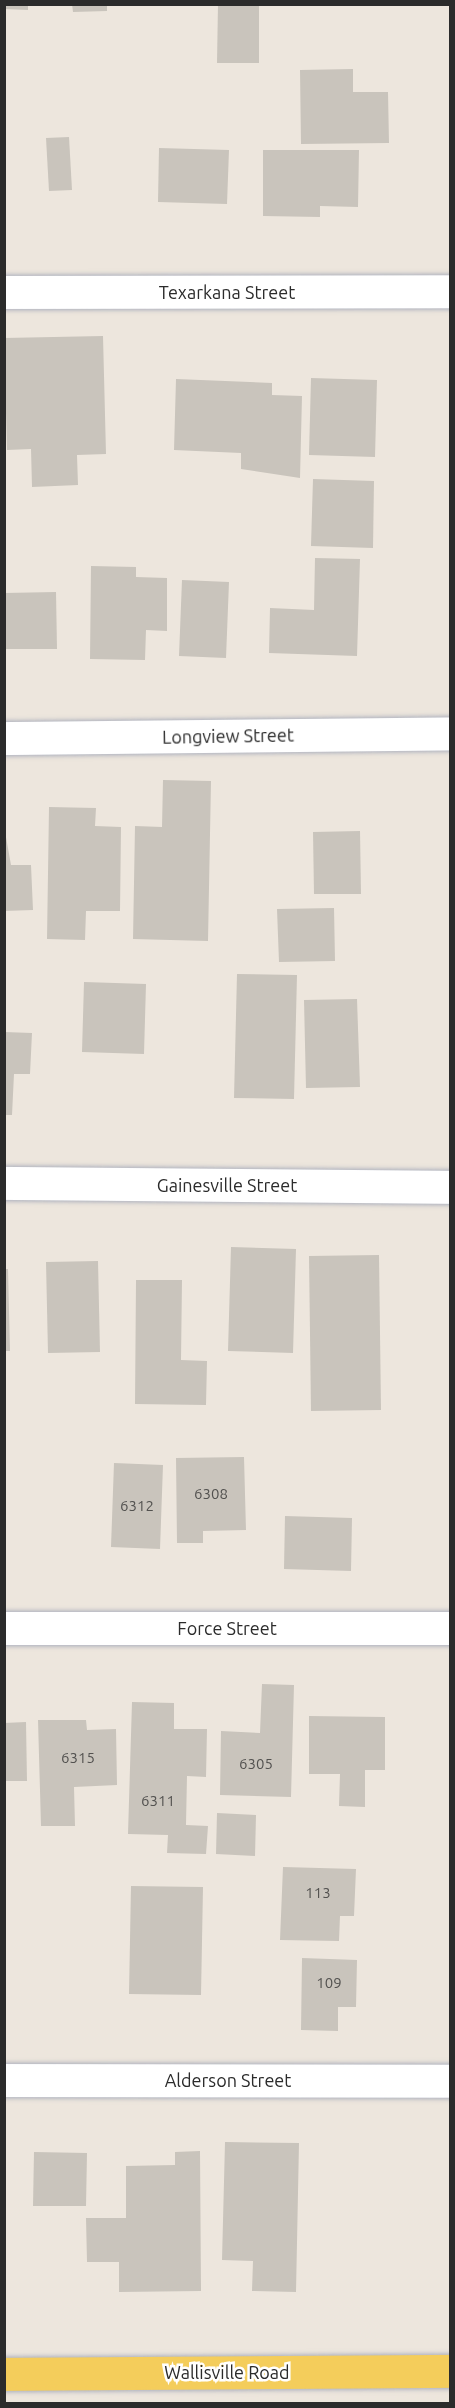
<!DOCTYPE html>
<style>
body{margin:0}
#map{position:relative;width:455px;height:2408px;overflow:hidden;background:#ede6dd;font-family:Ubuntu,sans-serif}
div>[style]{position:absolute}
.building>*{inset:0;background:#c9c4bc}
.roads{filter:drop-shadow(0 0 2px #b1b4bf) drop-shadow(0 0 2px #b1b4bf)}
.minor>*{height:33px;margin:-16.5px;padding:0 16.5px;transform-origin:16.5px;border-radius:16.5px;background:#fff}
.major>*{height:33px;margin:-16.5px;padding:0 16.5px;transform-origin:16.5px;border-radius:16.5px;background:#f4cd5b}
span{translate:-50% -50%;white-space:nowrap;text-align:center;line-height:1.15;-webkit-text-stroke:5px #fff;paint-order:stroke}
.number-label{font-size:15px;color:#52514f}
.number-label span{-webkit-text-stroke-width:0}
.street-label{font-size:18px;color:#2b2b2b}
.frame{position:absolute;inset:0;border:6px solid #2b2b2b;pointer-events:none}
</style>
<div id="map">
<div class="building">
<div style="clip-path:polygon(4px 4px,28px 4px,28px 10px,4px 9px)"></div>
<div style="clip-path:polygon(72px 4px,107px 4px,107px 11px,73px 12px)"></div>
<div style="clip-path:polygon(218px 4px,259px 4px,259px 63px,217px 63px)"></div>
<div style="clip-path:polygon(353px 69px,353px 92px,388px 92px,389px 143px,301px 144px,300px 70px)"></div>
<div style="clip-path:polygon(69px 137px,72px 190px,49px 191px,46px 138px)"></div>
<div style="clip-path:polygon(159px 148px,229px 150px,227px 204px,158px 202px)"></div>
<div style="clip-path:polygon(263px 150px,359px 150px,358px 207px,320px 206px,320px 217px,263px 216px)"></div>
<div style="clip-path:polygon(103px 336px,106px 454px,77px 455px,78px 485px,32px 487px,31px 449px,7px 450px,4px 338px)"></div>
<div style="clip-path:polygon(311px 378px,377px 380px,375px 457px,309px 455px)"></div>
<div style="clip-path:polygon(176px 379px,272px 383px,272px 395px,302px 396px,300px 478px,241px 469px,241px 453px,174px 450px)"></div>
<div style="clip-path:polygon(313px 479px,374px 481px,373px 548px,311px 546px)"></div>
<div style="clip-path:polygon(315px 558px,360px 559px,357px 656px,269px 653px,270px 608px,314px 610px)"></div>
<div style="clip-path:polygon(91px 566px,136px 567px,136px 577px,167px 578px,167px 631px,146px 630px,145px 660px,90px 659px)"></div>
<div style="clip-path:polygon(182px 580px,229px 582px,226px 658px,179px 656px)"></div>
<div style="clip-path:polygon(56px 592px,57px 649px,4px 649px,4px 593px)"></div>
<div style="clip-path:polygon(163px 780px,211px 781px,208px 941px,133px 939px,135px 826px,162px 827px)"></div>
<div style="clip-path:polygon(49px 807px,96px 808px,95px 826px,121px 827px,120px 911px,86px 911px,85px 940px,47px 939px)"></div>
<div style="clip-path:polygon(4px 826px,11px 865px,31px 865px,33px 910px,4px 911px)"></div>
<div style="clip-path:polygon(360px 831px,361px 894px,314px 894px,313px 832px)"></div>
<div style="clip-path:polygon(334px 908px,335px 961px,279px 962px,277px 909px)"></div>
<div style="clip-path:polygon(237px 974px,297px 975px,294px 1099px,234px 1098px)"></div>
<div style="clip-path:polygon(84px 982px,146px 984px,144px 1054px,82px 1052px)"></div>
<div style="clip-path:polygon(357px 999px,360px 1087px,306px 1088px,304px 1000px)"></div>
<div style="clip-path:polygon(4px 1032px,32px 1033px,30px 1074px,14px 1074px,12px 1115px,4px 1115px)"></div>
<div style="clip-path:polygon(231px 1247px,296px 1249px,293px 1353px,228px 1351px)"></div>
<div style="clip-path:polygon(379px 1255px,381px 1410px,311px 1411px,309px 1256px)"></div>
<div style="clip-path:polygon(98px 1261px,100px 1352px,48px 1353px,46px 1262px)"></div>
<div style="clip-path:polygon(4px 1269px,8px 1269px,10px 1351px,4px 1351px)"></div>
<div style="clip-path:polygon(136px 1280px,182px 1280px,181px 1360px,207px 1361px,206px 1405px,135px 1404px)"></div>
<div style="clip-path:polygon(244px 1457px,246px 1530px,203px 1531px,203px 1543px,177px 1543px,176px 1458px)"></div>
<div style="clip-path:polygon(114px 1463px,163px 1465px,160px 1549px,111px 1547px)"></div>
<div style="clip-path:polygon(285px 1516px,352px 1518px,351px 1571px,284px 1569px)"></div>
<div style="clip-path:polygon(262px 1684px,294px 1685px,291px 1797px,220px 1795px,221px 1731px,260px 1733px)"></div>
<div style="clip-path:polygon(132px 1702px,174px 1703px,174px 1729px,207px 1729px,206px 1777px,187px 1776px,186px 1825px,208px 1826px,206px 1854px,167px 1853px,168px 1835px,128px 1834px)"></div>
<div style="clip-path:polygon(309px 1716px,385px 1717px,385px 1770px,365px 1770px,365px 1807px,339px 1806px,340px 1774px,309px 1774px)"></div>
<div style="clip-path:polygon(38px 1720px,86px 1720px,87px 1730px,116px 1729px,117px 1785px,74px 1787px,75px 1826px,41px 1826px)"></div>
<div style="clip-path:polygon(26px 1722px,27px 1781px,4px 1781px,4px 1723px)"></div>
<div style="clip-path:polygon(217px 1813px,256px 1815px,255px 1856px,216px 1854px)"></div>
<div style="clip-path:polygon(283px 1867px,356px 1869px,354px 1916px,340px 1916px,339px 1941px,280px 1940px)"></div>
<div style="clip-path:polygon(131px 1886px,203px 1887px,201px 1995px,129px 1994px)"></div>
<div style="clip-path:polygon(302px 1958px,357px 1960px,356px 2007px,338px 2007px,338px 2031px,301px 2030px)"></div>
<div style="clip-path:polygon(225px 2142px,299px 2143px,296px 2292px,252px 2291px,253px 2261px,222px 2260px)"></div>
<div style="clip-path:polygon(200px 2151px,201px 2291px,119px 2292px,119px 2262px,87px 2262px,86px 2218px,126px 2218px,126px 2166px,175px 2165px,175px 2152px)"></div>
<div style="clip-path:polygon(34px 2152px,87px 2153px,86px 2206px,33px 2206px)"></div>
</div>
<div class="roads">
<div class="minor">
<div style="left:4px;top:292px;width:446px;rotate:-0.1deg"></div>
<div style="left:4px;top:738px;width:446px;rotate:-0.6deg"></div>
<div style="left:4px;top:1183px;width:446px;rotate:0.5deg"></div>
<div style="left:4px;top:1628px;width:446px"></div>
<div style="left:4px;top:2080px;width:446px;rotate:0.1deg"></div>
</div>
<div class="major">
<div style="left:4px;top:2374px;width:446px;rotate:-0.4deg"></div>
</div>
</div>
<div class="number-label">
<span style="left:211px;top:1494px">6308</span>
<span style="left:137px;top:1506px">6312</span>
<span style="left:78px;top:1758px">6315</span>
<span style="left:256px;top:1764px">6305</span>
<span style="left:158px;top:1801px">6311</span>
<span style="left:318px;top:1893px">113</span>
<span style="left:329px;top:1983px">109</span>
</div>
<div class="street-label">
<span style="left:227px;top:292px">Texarkana Street</span>
<span style="left:228px;top:736px;rotate:-1deg">Longview Street</span>
<span style="left:227px;top:1185px">Gainesville Street</span>
<span style="left:227px;top:1628px">Force Street</span>
<span style="left:228px;top:2080px">Alderson Street</span>
<span style="left:227px;top:2372px">Wallisville Road</span>
</div>
<div class="frame"></div>
</div>
